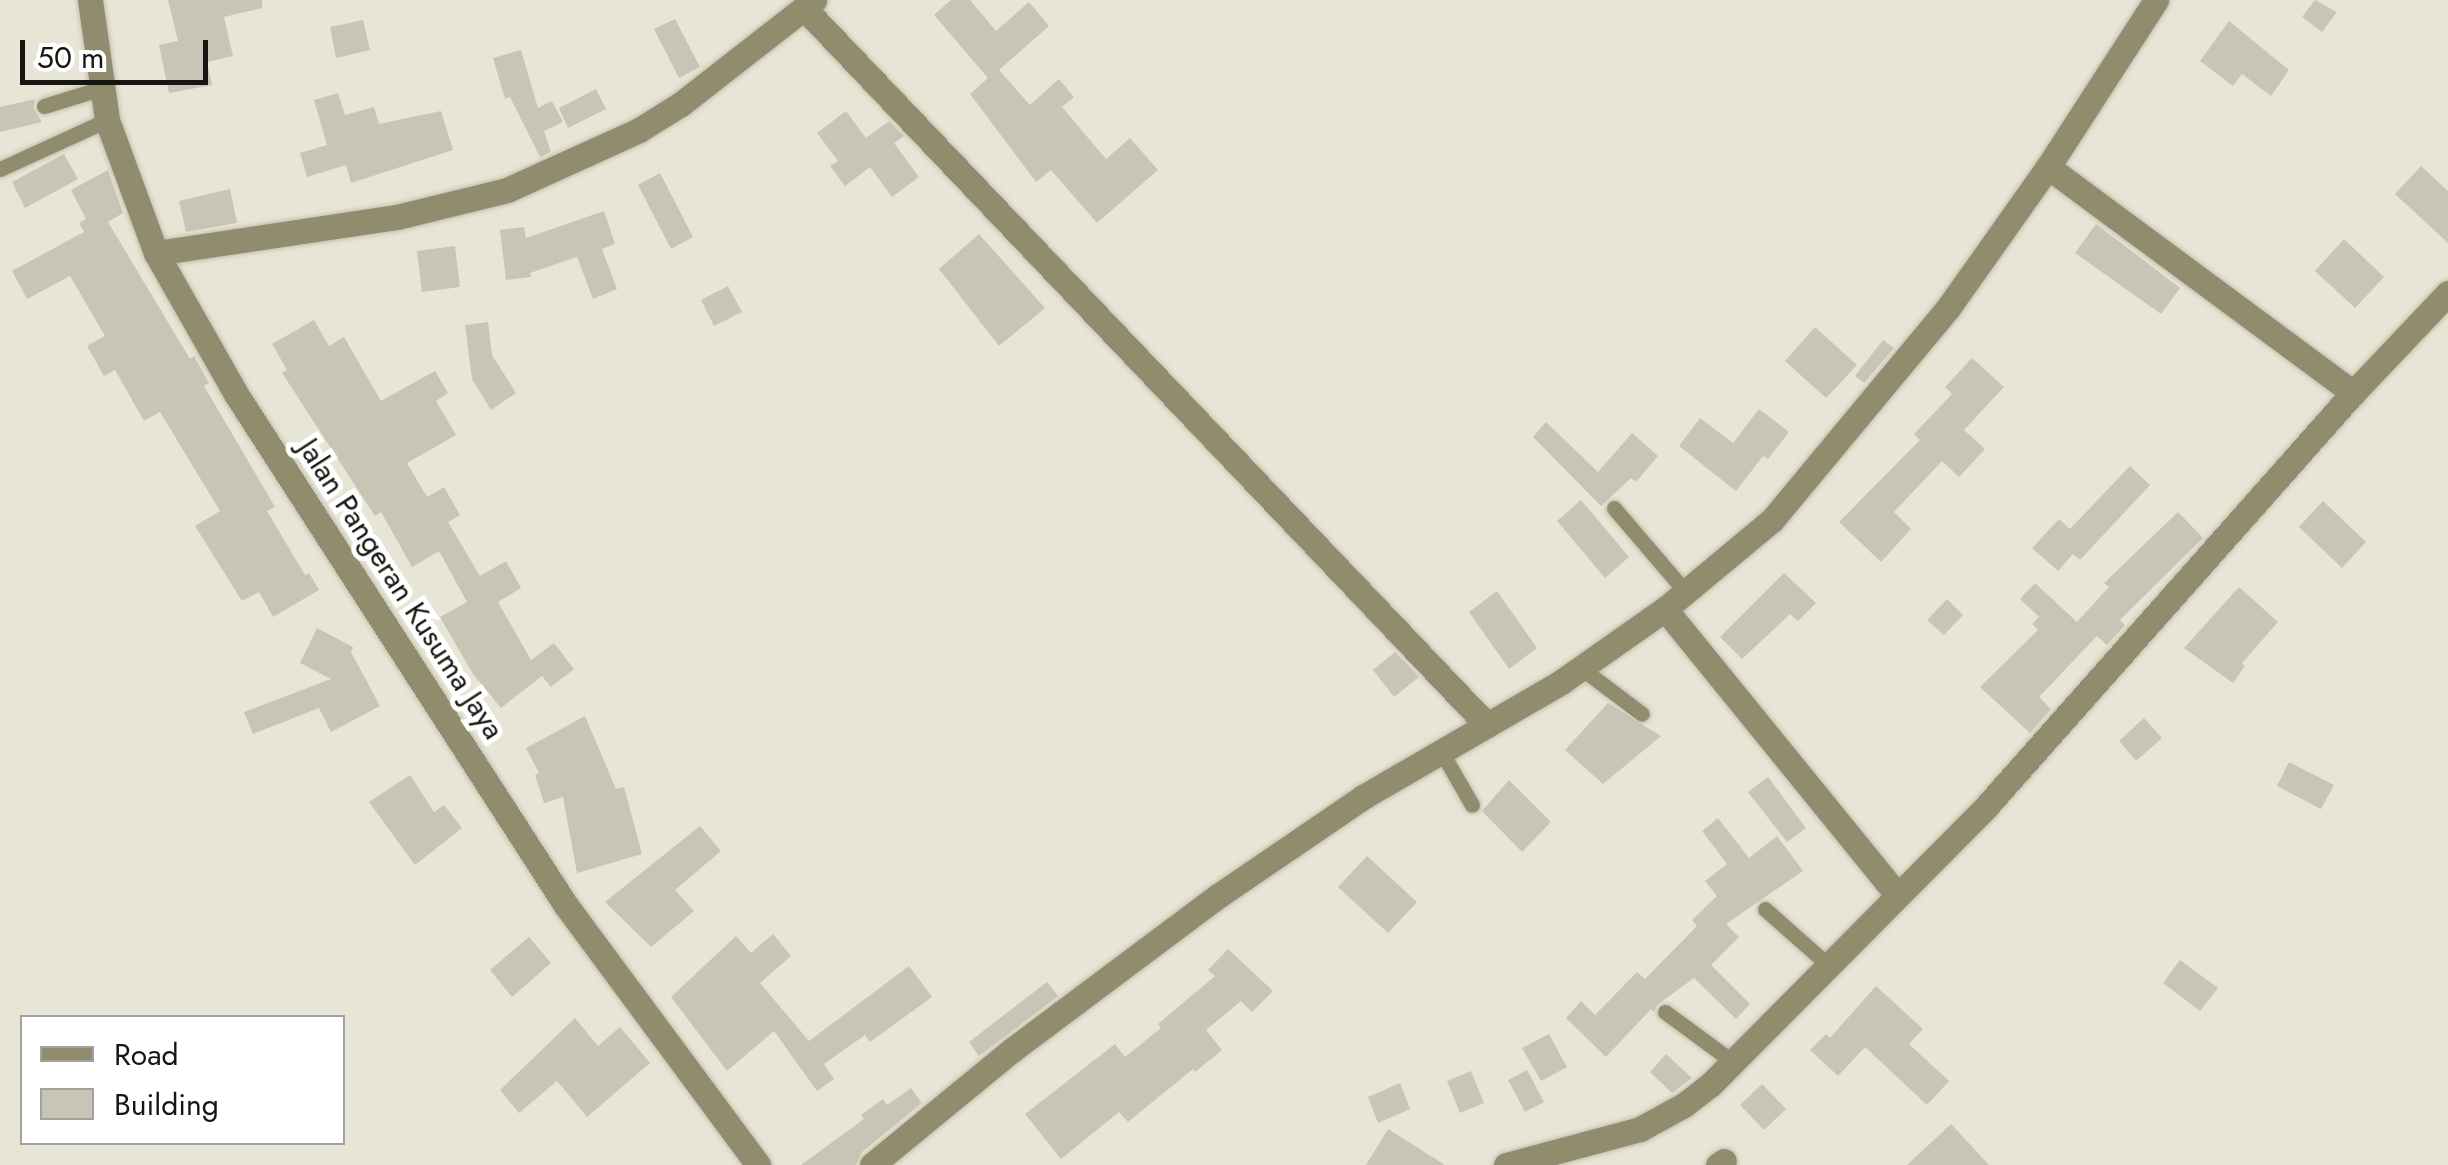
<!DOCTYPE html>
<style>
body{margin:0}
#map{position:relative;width:2448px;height:1165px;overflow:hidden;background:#e7e5d5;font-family:Jost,sans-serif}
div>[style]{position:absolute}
.building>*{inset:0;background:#c8c5b6}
.roads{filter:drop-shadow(0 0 2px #c1c0b2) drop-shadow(0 0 2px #c1c0b2)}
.service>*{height:15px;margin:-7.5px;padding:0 7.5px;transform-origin:7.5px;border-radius:7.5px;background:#928c6e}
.minor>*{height:25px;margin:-12.5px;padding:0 12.5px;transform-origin:12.5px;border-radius:12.5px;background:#928c6e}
.tertiary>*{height:25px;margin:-12.5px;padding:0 12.5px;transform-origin:12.5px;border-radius:12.5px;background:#928c6e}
span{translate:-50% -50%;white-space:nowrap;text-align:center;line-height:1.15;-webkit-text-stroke:10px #fff;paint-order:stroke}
.street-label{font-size:30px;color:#161510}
.legend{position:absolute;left:20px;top:1015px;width:325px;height:130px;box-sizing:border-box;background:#fff;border:2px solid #a2a19f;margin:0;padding:12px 18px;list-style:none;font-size:30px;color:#161510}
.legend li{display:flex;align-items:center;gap:20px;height:50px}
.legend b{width:50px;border:2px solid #a2a19f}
.scale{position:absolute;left:20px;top:40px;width:188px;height:45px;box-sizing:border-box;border:5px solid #161510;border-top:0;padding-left:12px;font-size:30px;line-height:35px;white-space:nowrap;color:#161510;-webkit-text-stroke:8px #fff;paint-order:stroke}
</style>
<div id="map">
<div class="building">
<div style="clip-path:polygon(168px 0,262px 0,262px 8px,224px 17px,233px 56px,207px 62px,212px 85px,169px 93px,159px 45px,178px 41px)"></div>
<div style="clip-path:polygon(951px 0,970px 0,996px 31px,1029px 2px,1049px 26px,999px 70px,1030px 105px,1059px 79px,1074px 97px,1062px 107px,1106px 159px,1130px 138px,1158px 170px,1097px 223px,1051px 170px,1036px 182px,970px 94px,988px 78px,934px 15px)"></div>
<div style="clip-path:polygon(2315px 0,2337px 12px,2322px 32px,2302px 17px)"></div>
<div style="clip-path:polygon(675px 19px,700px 67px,679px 78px,654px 29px)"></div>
<div style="clip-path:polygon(363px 20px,370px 50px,336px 58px,330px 27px)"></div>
<div style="clip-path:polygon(2229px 21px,2289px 70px,2271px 96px,2242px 74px,2233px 86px,2200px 61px)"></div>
<div style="clip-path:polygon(521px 50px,538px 108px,552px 101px,563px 122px,544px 131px,551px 152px,540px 157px,510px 97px,505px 99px,493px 58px)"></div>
<div style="clip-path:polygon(596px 89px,606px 109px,568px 128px,559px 108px)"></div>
<div style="clip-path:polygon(338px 93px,345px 115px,374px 107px,379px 124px,441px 111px,453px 150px,351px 183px,346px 165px,307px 177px,300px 153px,327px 145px,314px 100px)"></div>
<div style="clip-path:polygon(35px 99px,33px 108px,42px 122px,0 132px,0 107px)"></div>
<div style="clip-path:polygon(846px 111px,866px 138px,889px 121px,904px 136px,894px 143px,919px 177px,892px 197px,870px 167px,845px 186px,830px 166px,838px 161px,817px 133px)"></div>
<div style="clip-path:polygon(64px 154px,78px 179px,25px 208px,12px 182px)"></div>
<div style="clip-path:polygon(2421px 166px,2448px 191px,2448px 243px,2395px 194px)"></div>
<div style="clip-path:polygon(108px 170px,123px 213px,108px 222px,190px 359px,194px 356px,209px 383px,204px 386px,275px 507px,267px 511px,305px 575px,309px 573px,319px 590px,273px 617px,259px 592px,242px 601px,195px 526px,220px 511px,160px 412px,144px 421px,115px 370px,104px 376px,87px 346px,105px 336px,70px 276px,27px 299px,12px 271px,84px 232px,79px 223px,86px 219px,71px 190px)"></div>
<div style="clip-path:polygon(660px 173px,693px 237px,671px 249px,638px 185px)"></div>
<div style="clip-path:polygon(230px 189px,237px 223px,186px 232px,179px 201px)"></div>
<div style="clip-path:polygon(604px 211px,615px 244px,602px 249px,617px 289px,593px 299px,577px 257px,530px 273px,531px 277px,506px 280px,500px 230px,524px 227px,526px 238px)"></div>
<div style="clip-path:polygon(2096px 224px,2180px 288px,2161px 314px,2075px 253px)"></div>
<div style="clip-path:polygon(979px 234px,1045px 308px,999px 346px,939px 269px)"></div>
<div style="clip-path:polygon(2344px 239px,2384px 277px,2355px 308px,2315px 271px)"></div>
<div style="clip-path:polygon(455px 246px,460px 287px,422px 292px,417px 251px)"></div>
<div style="clip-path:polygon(728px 286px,742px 312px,714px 326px,701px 300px)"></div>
<div style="clip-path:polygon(314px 320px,329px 346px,344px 337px,381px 401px,435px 371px,448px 393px,436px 401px,456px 435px,407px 463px,427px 497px,444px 487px,460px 515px,448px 522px,480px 576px,506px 561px,521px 588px,498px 602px,531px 660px,554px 643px,574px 669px,551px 687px,542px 676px,501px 708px,473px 674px,440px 617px,467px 602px,439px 551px,412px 567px,381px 512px,375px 516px,282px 373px,287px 370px,272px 344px)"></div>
<div style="clip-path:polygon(488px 322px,492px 355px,516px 393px,491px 410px,472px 379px,465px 325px)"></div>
<div style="clip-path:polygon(1815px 327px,1857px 365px,1826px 398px,1785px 361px)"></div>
<div style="clip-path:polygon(1883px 340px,1894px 348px,1864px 383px,1855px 376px)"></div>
<div style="clip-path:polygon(1972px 358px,2004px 387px,1964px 430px,1985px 449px,1959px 477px,1942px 461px,1894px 512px,1911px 529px,1881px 562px,1839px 522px,1920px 440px,1914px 434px,1952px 394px,1945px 387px)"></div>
<div style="clip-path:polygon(1759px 409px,1789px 432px,1768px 459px,1763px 456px,1736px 491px,1679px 446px,1700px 418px,1733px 443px)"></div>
<div style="clip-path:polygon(1546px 422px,1598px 472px,1632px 433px,1658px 456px,1636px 482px,1631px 478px,1601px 506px,1533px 437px)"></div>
<div style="clip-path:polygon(2130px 466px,2150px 485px,2080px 560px,2073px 554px,2058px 571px,2032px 548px,2059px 519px,2070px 529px)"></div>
<div style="clip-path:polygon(1581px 500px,1629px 557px,1605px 578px,1557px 521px)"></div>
<div style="clip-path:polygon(2323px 501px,2366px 542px,2342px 568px,2299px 527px)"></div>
<div style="clip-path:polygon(2178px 512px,2203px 538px,2120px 620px,2125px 625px,2107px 645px,2097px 636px,2039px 697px,2051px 709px,2030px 733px,1980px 687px,2038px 630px,2032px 624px,2039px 617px,2020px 599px,2035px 583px,2077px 622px,2109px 587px,2104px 583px)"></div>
<div style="clip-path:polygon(1784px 573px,1816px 603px,1798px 621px,1790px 614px,1742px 659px,1720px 637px)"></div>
<div style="clip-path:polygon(2239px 587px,2278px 622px,2242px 663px,2245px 666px,2233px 683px,2184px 648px)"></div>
<div style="clip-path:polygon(1497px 591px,1537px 648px,1509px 669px,1469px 612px)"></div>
<div style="clip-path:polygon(1947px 599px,1963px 615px,1944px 635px,1927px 620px)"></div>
<div style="clip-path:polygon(317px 628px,353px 647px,351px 652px,380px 706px,331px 732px,319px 708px,253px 734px,244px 712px,331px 679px,300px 663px)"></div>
<div style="clip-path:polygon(1395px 652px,1419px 677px,1394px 697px,1373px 670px)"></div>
<div style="clip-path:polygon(1608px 703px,1661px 736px,1603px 784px,1565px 750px)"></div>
<div style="clip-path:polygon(585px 716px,616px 789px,624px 787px,642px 854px,577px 873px,563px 797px,544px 803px,535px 775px,539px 773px,526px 748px)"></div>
<div style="clip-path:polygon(2144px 718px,2162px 738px,2136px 761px,2119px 741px)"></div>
<div style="clip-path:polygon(2289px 762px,2334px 785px,2321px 809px,2277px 786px)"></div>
<div style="clip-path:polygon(410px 775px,434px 812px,444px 805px,462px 828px,415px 865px,369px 802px)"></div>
<div style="clip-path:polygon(1768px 777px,1806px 828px,1787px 842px,1748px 792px)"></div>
<div style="clip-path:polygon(1509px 780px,1551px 822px,1522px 852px,1482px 811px)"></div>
<div style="clip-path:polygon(1718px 818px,1749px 858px,1777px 836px,1803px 871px,1726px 924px,1739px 937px,1711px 965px,1750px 1004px,1736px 1019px,1694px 978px,1657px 1005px,1654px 1012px,1651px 1009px,1606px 1057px,1566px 1018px,1581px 1001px,1595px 1015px,1637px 972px,1645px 979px,1697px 926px,1692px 920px,1717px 896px,1705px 881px,1727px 864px,1702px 831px)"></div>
<div style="clip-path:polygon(700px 826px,721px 851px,675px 890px,694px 911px,651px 947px,605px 902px)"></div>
<div style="clip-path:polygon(1367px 856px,1417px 902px,1388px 933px,1338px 887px)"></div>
<div style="clip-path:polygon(773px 934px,791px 956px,760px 983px,809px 1041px,909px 966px,932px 997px,870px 1042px,865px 1035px,824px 1064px,834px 1079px,817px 1091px,774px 1031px,727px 1071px,671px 997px,736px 936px,751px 953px)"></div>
<div style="clip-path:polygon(529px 937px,551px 963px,512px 997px,490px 970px)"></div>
<div style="clip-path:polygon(1228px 949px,1273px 991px,1252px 1012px,1241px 1001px,1206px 1030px,1222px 1050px,1195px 1072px,1193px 1069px,1128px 1122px,1119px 1112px,1061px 1159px,1025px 1114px,1115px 1044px,1125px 1057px,1161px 1028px,1158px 1024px,1215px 976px,1208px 970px)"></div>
<div style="clip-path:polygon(2180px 960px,2218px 988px,2200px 1011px,2163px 983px)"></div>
<div style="clip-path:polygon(1047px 982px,1058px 996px,979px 1056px,969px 1042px)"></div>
<div style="clip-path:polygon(1876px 986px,1923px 1029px,1909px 1044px,1949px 1081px,1927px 1105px,1865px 1047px,1838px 1076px,1810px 1050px,1826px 1034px,1830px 1038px)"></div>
<div style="clip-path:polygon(575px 1018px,598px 1046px,620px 1027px,650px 1063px,587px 1117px,557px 1081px,519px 1113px,500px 1090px)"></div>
<div style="clip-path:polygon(1549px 1034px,1567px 1067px,1541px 1081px,1522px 1048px)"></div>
<div style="clip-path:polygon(1666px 1054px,1692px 1078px,1672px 1093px,1650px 1072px)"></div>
<div style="clip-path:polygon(1527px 1070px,1544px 1102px,1525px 1112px,1508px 1080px)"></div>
<div style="clip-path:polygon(1471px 1071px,1484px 1103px,1460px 1113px,1447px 1081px)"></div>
<div style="clip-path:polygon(1400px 1083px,1410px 1109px,1378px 1123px,1368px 1097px)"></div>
<div style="clip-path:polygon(1762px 1084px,1786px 1109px,1764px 1130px,1740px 1105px)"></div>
<div style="clip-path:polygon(911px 1088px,922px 1103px,862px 1152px,856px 1165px,801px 1165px,864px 1119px,861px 1115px,883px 1099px,887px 1105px)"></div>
<div style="clip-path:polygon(1951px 1124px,1989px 1165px,1907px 1165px)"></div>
<div style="clip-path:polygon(1388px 1129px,1445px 1165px,1366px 1165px)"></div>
</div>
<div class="roads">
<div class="service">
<div style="left:44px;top:106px;width:61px;rotate:-17.2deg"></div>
<div style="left:0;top:169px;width:118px;rotate:-24.6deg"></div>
<div style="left:1614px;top:508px;width:109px;rotate:49.5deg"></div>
<div style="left:1581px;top:668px;width:76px;rotate:37deg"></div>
<div style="left:1441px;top:751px;width:62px;rotate:60.1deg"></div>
<div style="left:1765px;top:909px;width:84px;rotate:41.6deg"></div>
<div style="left:1665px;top:1012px;width:84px;rotate:36.3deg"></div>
</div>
<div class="minor">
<div style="left:804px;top:8px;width:990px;rotate:46.39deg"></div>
<div style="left:2048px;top:167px;width:380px;rotate:36.5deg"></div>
<div style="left:156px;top:253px;width:244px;rotate:-8.5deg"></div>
<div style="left:397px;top:217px;width:113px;rotate:-13.8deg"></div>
<div style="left:507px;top:190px;width:145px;rotate:-24.4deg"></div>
<div style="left:639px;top:130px;width:49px;rotate:-31.8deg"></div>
<div style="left:681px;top:104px;width:169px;rotate:-38deg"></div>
<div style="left:1665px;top:609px;width:367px;rotate:50.9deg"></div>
<div style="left:872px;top:1165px;width:181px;rotate:-39.4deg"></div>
<div style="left:1012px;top:1050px;width:257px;rotate:-36.8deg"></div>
<div style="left:1218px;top:896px;width:176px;rotate:-34.3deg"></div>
<div style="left:1363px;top:797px;width:229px;rotate:-30.1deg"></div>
<div style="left:1561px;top:682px;width:127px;rotate:-35.1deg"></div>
<div style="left:1665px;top:609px;width:139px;rotate:-39.8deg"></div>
<div style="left:1772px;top:520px;width:276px;rotate:-50.3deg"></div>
<div style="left:1948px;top:308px;width:173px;rotate:-54.7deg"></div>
<div style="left:2048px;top:167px;width:199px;rotate:-57.1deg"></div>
<div style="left:1506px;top:1165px;width:139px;rotate:-15deg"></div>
<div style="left:1640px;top:1129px;width:50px;rotate:-28.6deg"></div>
<div style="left:1684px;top:1105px;width:34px;rotate:-38deg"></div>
<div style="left:1711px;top:1084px;width:389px;rotate:-45.2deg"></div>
<div style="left:1985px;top:808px;width:555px;rotate:-48.44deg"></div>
<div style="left:2353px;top:393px;width:138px;rotate:-46.5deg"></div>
<div style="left:1718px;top:1165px;width:7px;rotate:-34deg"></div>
</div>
<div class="tertiary">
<div style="left:90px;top:0;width:121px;rotate:81.9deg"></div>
<div style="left:107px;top:120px;width:142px;rotate:69.8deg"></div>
<div style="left:156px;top:253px;width:162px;rotate:60.4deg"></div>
<div style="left:236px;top:394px;width:607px;rotate:57.17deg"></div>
<div style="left:565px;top:904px;width:325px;rotate:53.5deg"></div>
</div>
</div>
<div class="street-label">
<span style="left:401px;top:589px;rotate:57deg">Jalan Pangeran Kusuma Jaya</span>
</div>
<ul class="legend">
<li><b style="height:12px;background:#928c6e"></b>Road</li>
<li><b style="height:28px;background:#c8c5b6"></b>Building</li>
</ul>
<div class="scale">50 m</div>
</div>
